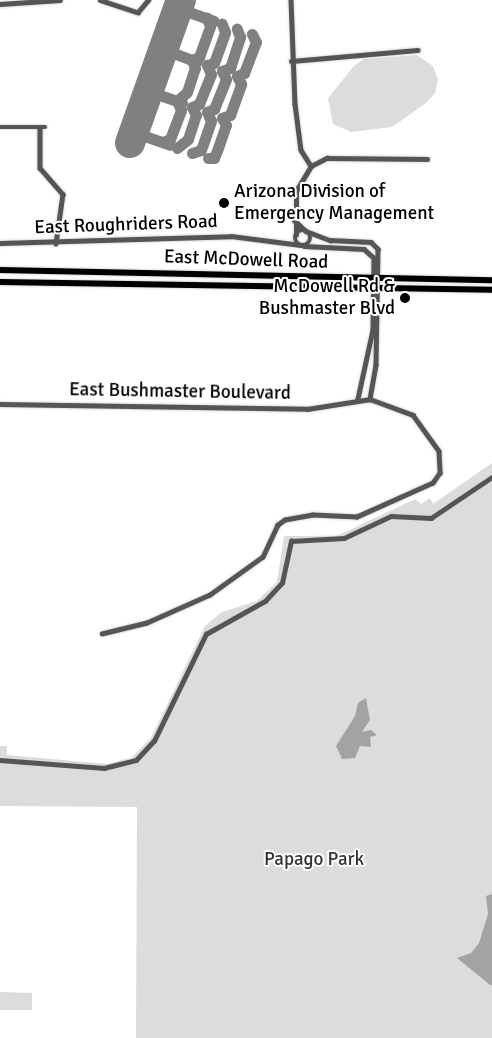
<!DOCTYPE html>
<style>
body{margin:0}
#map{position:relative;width:492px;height:1038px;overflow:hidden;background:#fff;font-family:Signika,sans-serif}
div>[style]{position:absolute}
.green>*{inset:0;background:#dcdcdc}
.water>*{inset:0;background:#a3a3a3}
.taxiway>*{height:11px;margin:-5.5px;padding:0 5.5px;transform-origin:5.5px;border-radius:5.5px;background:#808080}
.runway>*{height:30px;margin:-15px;padding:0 15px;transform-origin:15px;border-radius:15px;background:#808080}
.roads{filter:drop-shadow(0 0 1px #dbdbdb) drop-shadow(0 0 1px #dbdbdb)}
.minor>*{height:4.5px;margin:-2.25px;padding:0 2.25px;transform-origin:2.25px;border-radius:2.25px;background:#555}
.minor>.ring{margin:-2.25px;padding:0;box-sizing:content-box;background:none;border:4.5px solid #555;border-radius:50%}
.major>*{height:5.5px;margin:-2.75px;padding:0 2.75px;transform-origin:2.75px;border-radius:2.75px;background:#000}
.dots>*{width:14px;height:14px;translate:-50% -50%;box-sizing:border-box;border:2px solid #fff;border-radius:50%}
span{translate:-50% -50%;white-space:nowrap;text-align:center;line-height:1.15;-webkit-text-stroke:4px #fff;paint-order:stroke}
.poi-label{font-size:19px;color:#000}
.left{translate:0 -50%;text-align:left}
.right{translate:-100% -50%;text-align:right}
.street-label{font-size:19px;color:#000}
.park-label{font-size:19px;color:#333}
</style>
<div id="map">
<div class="green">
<div style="clip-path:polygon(417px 55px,433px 66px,438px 79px,435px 93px,426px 103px,392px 127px,351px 132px,333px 124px,328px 98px,354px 66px,364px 59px)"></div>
<div style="clip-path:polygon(492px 463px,492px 1038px,136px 1038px,137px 807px,0 806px,0 746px,7px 746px,7px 755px,107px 764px,131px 758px,151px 738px,205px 626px,222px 612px,257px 601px,277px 582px,284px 536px,337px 536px,415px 499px,421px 504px,430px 498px,433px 504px)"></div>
<div style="clip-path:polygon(0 992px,32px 993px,32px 1010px,0 1010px)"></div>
</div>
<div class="water">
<div style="clip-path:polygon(366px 698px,370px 720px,362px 732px,371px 730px,377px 735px,370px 737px,371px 747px,360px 746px,355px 758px,342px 759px,336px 746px,355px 716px,358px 703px)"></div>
<div style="clip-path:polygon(492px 894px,492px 985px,490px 985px,457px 958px,471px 953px,479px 943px,488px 914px,486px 896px)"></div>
</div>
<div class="taxiway">
<div style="left:178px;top:8px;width:38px;rotate:20deg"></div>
<div style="left:163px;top:49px;width:36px;rotate:21deg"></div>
<div style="left:148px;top:91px;width:36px;rotate:19deg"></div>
<div style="left:133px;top:132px;width:39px;rotate:19deg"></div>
<div style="left:163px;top:142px;width:8px;rotate:-23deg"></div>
<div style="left:170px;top:139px;width:31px;rotate:-69deg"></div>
<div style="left:181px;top:110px;width:10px;rotate:-114deg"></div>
<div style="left:177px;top:101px;width:13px;rotate:-42deg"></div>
<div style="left:187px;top:92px;width:25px;rotate:-72deg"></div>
<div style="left:195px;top:68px;width:9px;rotate:-111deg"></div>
<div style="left:192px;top:60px;width:8px;rotate:-23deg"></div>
<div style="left:199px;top:57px;width:33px;rotate:-70deg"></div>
<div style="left:210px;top:26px;width:9px;rotate:-111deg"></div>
<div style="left:177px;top:148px;width:14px;rotate:-39deg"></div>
<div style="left:188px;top:139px;width:25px;rotate:-72deg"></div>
<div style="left:196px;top:115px;width:9px;rotate:-117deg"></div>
<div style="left:192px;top:107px;width:8px;rotate:-23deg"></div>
<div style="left:199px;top:104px;width:32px;rotate:-68deg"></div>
<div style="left:211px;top:74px;width:10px;rotate:-114deg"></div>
<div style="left:207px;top:65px;width:7px;rotate:-16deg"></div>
<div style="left:214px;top:63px;width:33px;rotate:-70deg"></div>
<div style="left:225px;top:32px;width:9px;rotate:-111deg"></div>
<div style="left:192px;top:153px;width:9px;rotate:-18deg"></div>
<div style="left:201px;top:150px;width:31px;rotate:-71deg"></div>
<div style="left:211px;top:121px;width:10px;rotate:-114deg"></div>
<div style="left:207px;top:112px;width:8px;rotate:-23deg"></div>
<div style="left:214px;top:109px;width:32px;rotate:-68deg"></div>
<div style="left:226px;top:79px;width:9px;rotate:-117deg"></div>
<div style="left:222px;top:71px;width:9px;rotate:-21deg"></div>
<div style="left:230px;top:68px;width:33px;rotate:-72deg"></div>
<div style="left:240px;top:37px;width:9px;rotate:-111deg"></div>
<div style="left:208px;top:158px;width:6px"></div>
<div style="left:214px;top:158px;width:11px;rotate:-68deg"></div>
<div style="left:218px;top:148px;width:24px;rotate:-71deg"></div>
<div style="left:226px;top:125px;width:8px;rotate:-120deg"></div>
<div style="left:222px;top:118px;width:9px;rotate:-21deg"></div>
<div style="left:230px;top:115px;width:33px;rotate:-70deg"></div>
<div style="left:241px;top:84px;width:9px;rotate:-117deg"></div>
<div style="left:237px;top:76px;width:8px;rotate:-23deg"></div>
<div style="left:244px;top:73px;width:33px;rotate:-69deg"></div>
<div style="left:256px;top:42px;width:9px;rotate:-117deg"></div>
</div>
<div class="runway">
<div style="left:130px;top:143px;width:152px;rotate:-70.4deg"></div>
</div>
<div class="roads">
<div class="minor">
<div style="left:100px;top:0;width:40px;rotate:18deg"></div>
<div style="left:138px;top:12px;width:16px;rotate:-50deg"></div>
<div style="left:291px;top:0;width:104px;rotate:87.8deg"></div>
<div style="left:295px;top:104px;width:46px;rotate:82.6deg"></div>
<div style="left:301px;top:150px;width:19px;rotate:58deg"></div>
<div style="left:0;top:4px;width:60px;rotate:-3.8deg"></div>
<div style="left:291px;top:61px;width:127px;rotate:-5deg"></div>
<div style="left:0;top:127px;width:45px"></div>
<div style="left:40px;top:127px;width:41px;rotate:90deg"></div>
<div style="left:40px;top:168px;width:35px;rotate:49deg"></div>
<div style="left:63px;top:194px;width:50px;rotate:98deg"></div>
<div style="left:294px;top:220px;width:16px;rotate:43deg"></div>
<div class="ring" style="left:295px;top:230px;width:11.5px;height:11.5px"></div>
<div style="left:306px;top:231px;width:26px;rotate:21deg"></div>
<div style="left:330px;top:240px;width:41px;rotate:2.8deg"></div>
<div style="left:371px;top:242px;width:10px;rotate:45deg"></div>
<div style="left:378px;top:249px;width:116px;rotate:91deg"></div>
<div style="left:376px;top:365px;width:35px;rotate:100deg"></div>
<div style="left:296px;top:235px;width:44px;rotate:-90deg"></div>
<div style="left:296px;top:191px;width:29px;rotate:-59deg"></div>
<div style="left:311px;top:166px;width:18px;rotate:-27deg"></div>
<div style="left:327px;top:158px;width:100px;rotate:0.6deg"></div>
<div style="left:0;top:243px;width:231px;rotate:-1.7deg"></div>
<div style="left:231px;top:236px;width:70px;rotate:7.4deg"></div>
<div style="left:304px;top:246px;width:60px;rotate:2.9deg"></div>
<div style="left:364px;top:249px;width:13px;rotate:42deg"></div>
<div style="left:374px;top:258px;width:72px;rotate:90.8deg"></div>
<div style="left:373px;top:330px;width:71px;rotate:102.3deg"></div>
<div style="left:0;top:404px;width:307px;rotate:0.9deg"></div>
<div style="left:307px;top:409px;width:64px;rotate:-9deg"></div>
<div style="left:370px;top:399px;width:46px;rotate:20.4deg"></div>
<div style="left:413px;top:415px;width:44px;rotate:54.2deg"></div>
<div style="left:439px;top:451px;width:22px;rotate:87deg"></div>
<div style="left:440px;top:473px;width:12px;rotate:125deg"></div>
<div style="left:433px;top:483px;width:83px;rotate:155.9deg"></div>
<div style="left:357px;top:517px;width:44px;rotate:-177.4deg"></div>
<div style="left:313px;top:515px;width:28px;rotate:170deg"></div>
<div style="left:285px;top:520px;width:9px;rotate:144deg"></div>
<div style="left:278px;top:525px;width:35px;rotate:115deg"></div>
<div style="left:263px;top:557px;width:65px;rotate:144.4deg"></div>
<div style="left:210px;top:595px;width:69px;rotate:156deg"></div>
<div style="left:147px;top:623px;width:46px;rotate:166.3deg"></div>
<div style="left:0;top:760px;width:104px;rotate:4.4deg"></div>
<div style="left:104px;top:768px;width:33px;rotate:-14deg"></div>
<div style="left:136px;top:760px;width:26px;rotate:-47deg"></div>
<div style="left:154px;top:741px;width:119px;rotate:-64.1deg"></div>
<div style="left:206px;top:634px;width:68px;rotate:-29.2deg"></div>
<div style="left:265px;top:601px;width:25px;rotate:-47deg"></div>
<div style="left:282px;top:583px;width:43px;rotate:-77.9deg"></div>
<div style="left:291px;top:541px;width:53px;rotate:-3.2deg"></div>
<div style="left:344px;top:538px;width:52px;rotate:-25.1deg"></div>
<div style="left:391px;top:516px;width:40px;rotate:2.9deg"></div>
<div style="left:431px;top:518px;width:73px;rotate:-33.9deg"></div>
</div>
<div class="major">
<div style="left:0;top:270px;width:492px;rotate:1.2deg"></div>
<div style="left:0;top:282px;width:492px;rotate:0.9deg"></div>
</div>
</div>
<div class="dots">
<div style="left:224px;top:203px;background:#000"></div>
<div style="left:405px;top:298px;background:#000"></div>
</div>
<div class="poi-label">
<span class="left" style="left:234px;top:203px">Arizona Division of<br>Emergency Management</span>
<span class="right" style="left:395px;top:298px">McDowell Rd &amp;<br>Bushmaster Blvd</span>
</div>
<div class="street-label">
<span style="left:126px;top:225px;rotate:-2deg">East Roughriders Road</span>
<span style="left:246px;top:260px;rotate:2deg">East McDowell Road</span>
<span style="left:180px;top:392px;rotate:1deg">East Bushmaster Boulevard</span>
</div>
<div class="park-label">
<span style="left:314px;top:860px">Papago Park</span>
</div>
</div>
